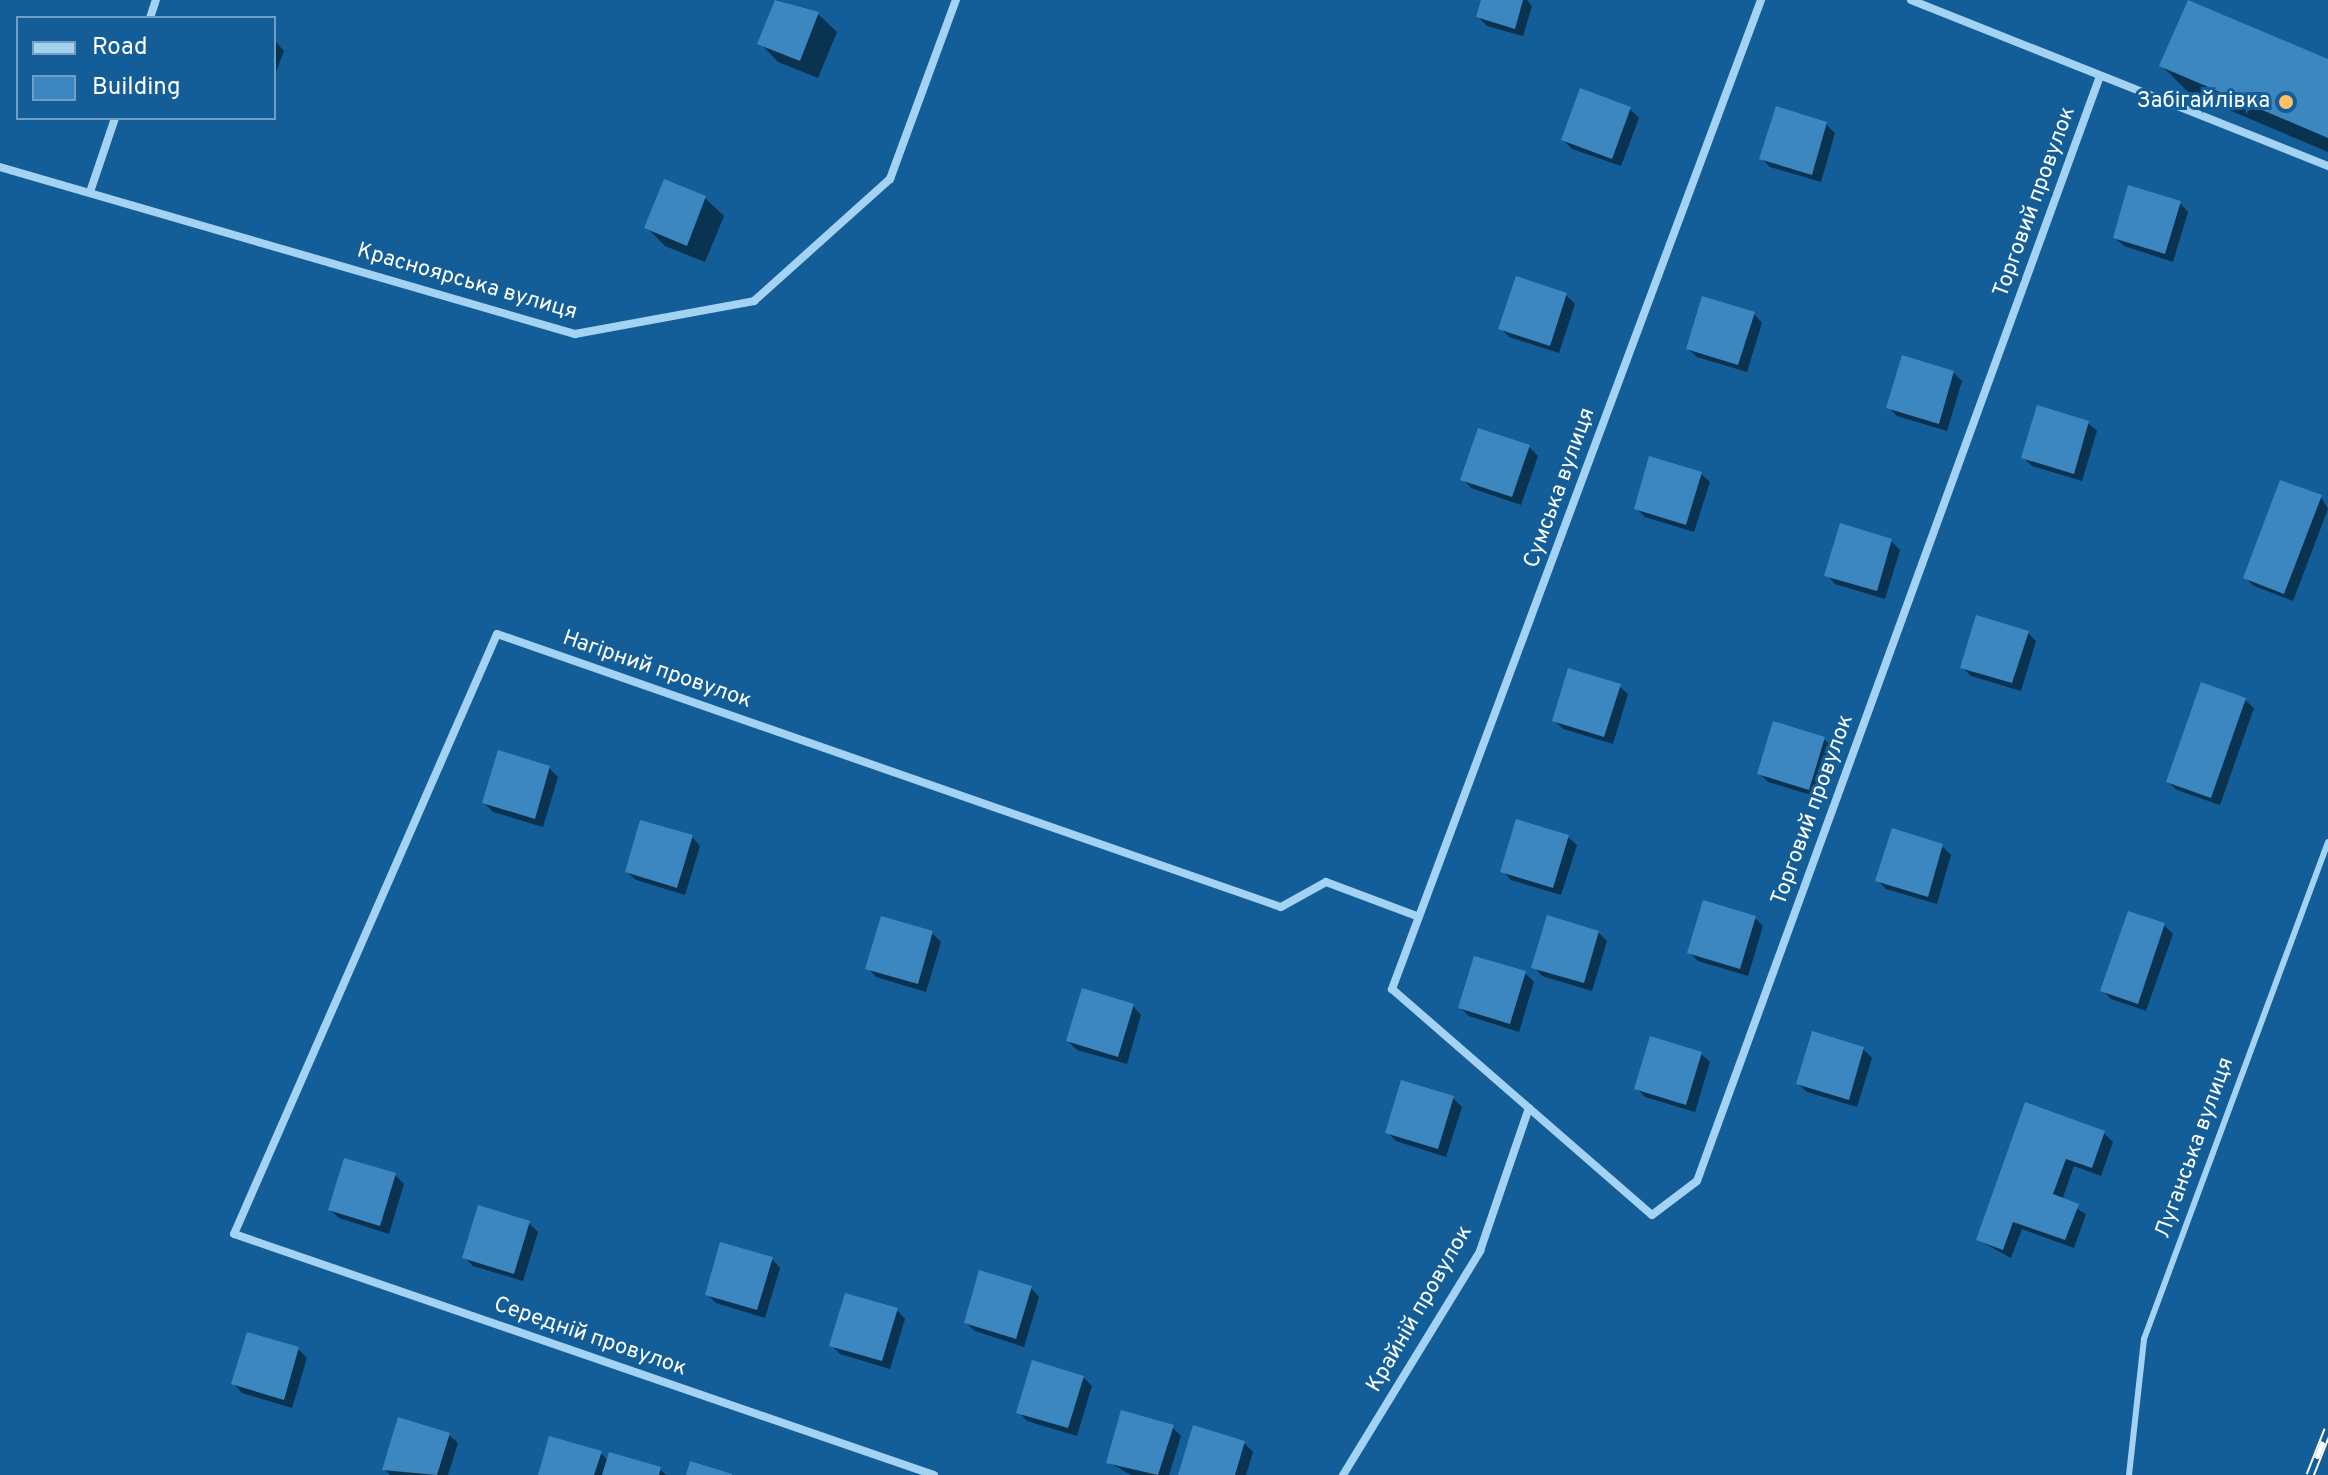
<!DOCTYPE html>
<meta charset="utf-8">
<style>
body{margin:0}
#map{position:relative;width:2328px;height:1475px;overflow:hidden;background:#135e98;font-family:Overpass,sans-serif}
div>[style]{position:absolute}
.shadow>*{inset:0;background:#0007}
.building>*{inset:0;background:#3c87c0}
.service>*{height:6px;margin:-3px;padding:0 3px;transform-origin:3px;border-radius:3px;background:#a4d2f3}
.minor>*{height:8px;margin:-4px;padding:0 4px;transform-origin:4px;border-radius:4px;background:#a4d2f3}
.rail>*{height:9px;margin-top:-4.5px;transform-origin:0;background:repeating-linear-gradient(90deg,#135e98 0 18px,#fff 0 36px);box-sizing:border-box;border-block:2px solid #fff}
.dots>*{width:22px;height:22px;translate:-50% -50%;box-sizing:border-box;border:4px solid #135e98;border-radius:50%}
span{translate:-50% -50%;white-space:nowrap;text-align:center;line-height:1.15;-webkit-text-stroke:6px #135e98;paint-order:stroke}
.poi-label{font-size:22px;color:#fff}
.right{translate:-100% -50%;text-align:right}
.street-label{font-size:22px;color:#fff}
.legend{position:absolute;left:16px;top:16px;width:260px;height:104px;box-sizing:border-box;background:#135e98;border:2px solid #719ec1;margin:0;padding:10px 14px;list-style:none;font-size:24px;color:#fff}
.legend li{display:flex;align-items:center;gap:16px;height:40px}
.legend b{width:40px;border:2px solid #719ec1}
</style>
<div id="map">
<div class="shadow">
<div style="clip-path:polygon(777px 0,818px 14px,837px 32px,818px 78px,778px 62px,760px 43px)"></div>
<div style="clip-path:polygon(1483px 0,1527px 0,1532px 6px,1523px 36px,1487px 26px,1478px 17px)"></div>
<div style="clip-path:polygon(274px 40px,284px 51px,274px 77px)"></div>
<div style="clip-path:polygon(2328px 61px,2328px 152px,2189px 93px,2162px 66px)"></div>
<div style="clip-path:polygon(1630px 109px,1639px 118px,1621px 166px,1572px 149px,1563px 140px)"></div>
<div style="clip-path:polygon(1826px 124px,1835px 133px,1821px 182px,1770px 167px,1762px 159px)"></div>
<div style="clip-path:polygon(665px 182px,705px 198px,724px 216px,705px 262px,665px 246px,647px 228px)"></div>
<div style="clip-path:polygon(2180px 203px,2188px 212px,2173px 262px,2124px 246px,2115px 238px)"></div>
<div style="clip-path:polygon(1517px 279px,1566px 295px,1575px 304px,1559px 353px,1509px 337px,1500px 328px)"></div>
<div style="clip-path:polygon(1754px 314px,1762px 323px,1747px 372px,1697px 357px,1688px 349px)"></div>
<div style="clip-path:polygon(1953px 372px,1962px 381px,1947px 431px,1897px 416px,1888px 407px)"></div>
<div style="clip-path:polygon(2088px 423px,2097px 431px,2082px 481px,2032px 466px,2023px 457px)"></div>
<div style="clip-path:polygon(1529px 447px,1538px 456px,1521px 505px,1471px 488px,1463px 479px)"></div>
<div style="clip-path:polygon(1701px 474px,1710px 482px,1694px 532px,1645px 517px,1636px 508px)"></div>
<div style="clip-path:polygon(2321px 497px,2328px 509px,2293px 601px,2254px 586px,2246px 578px)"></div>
<div style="clip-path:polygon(1891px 541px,1900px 550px,1885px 599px,1835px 584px,1827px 575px)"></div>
<div style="clip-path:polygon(2027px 632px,2036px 641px,2021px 691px,1971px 676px,1962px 667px)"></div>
<div style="clip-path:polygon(1619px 686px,1628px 694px,1613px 744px,1563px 729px,1554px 720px)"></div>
<div style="clip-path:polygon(2245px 700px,2254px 708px,2220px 805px,2177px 790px,2168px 782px)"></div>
<div style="clip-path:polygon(1824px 739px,1832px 747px,1818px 797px,1768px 782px,1759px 773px)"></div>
<div style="clip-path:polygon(549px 768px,558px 777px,543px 827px,493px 812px,484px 803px)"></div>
<div style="clip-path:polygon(692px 837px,700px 846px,685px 895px,636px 880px,627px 872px)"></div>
<div style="clip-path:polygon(1568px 837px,1577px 845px,1561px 895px,1511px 880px,1503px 871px)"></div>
<div style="clip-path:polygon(1942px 846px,1951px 855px,1937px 904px,1886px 889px,1878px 881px)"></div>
<div style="clip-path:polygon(1755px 918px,1763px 926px,1748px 976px,1698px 961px,1689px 952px)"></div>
<div style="clip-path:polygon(2164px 925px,2173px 934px,2146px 1011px,2111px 999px,2102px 990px)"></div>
<div style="clip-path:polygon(1598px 932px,1607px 941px,1592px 991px,1542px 976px,1534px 967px)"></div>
<div style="clip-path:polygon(932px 933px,941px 942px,926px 992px,876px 977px,868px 968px)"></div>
<div style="clip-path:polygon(1525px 973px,1534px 982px,1519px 1032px,1469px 1016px,1460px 1008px)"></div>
<div style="clip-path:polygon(1133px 1006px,1141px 1015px,1127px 1064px,1077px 1050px,1068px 1041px)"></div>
<div style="clip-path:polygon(1863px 1049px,1872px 1058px,1857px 1107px,1807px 1092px,1798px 1084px)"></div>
<div style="clip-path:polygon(1701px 1054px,1710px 1062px,1695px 1112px,1645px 1097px,1636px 1088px)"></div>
<div style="clip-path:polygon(1453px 1098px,1462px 1107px,1446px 1157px,1396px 1141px,1388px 1133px)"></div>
<div style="clip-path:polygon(2026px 1104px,2104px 1133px,2113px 1142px,2101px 1176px,2074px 1166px,2062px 1200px,2086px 1214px,2074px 1248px,2022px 1229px,2011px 1258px,1978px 1240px)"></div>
<div style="clip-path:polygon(395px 1175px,404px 1184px,389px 1234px,339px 1218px,330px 1210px)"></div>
<div style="clip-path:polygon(529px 1223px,538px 1232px,523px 1281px,473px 1266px,465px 1258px)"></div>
<div style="clip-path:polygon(772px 1259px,780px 1268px,765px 1318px,716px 1303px,707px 1294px)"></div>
<div style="clip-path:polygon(1031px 1288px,1039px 1297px,1024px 1347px,975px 1331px,966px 1323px)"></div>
<div style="clip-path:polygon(897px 1310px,905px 1319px,890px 1369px,840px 1354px,831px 1345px)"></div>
<div style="clip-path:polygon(298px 1349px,307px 1358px,292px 1408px,242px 1393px,234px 1384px)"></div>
<div style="clip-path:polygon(1083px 1377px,1092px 1386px,1077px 1436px,1027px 1421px,1019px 1412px)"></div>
<div style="clip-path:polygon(1172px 1427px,1181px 1436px,1169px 1475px,1131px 1475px,1108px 1462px)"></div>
<div style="clip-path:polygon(449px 1435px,458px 1443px,448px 1475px,390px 1475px,384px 1469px)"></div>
<div style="clip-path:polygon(1244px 1443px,1253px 1452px,1246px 1475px,1180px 1475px)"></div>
<div style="clip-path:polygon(601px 1453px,608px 1461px,660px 1469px,666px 1475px,540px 1475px)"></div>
</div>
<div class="building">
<div style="clip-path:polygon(775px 0,819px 12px,800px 61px,757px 44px)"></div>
<div style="clip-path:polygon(1481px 0,1523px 0,1515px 29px,1476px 17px)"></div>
<div style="clip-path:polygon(2188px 0,2328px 59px,2328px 138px,2159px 66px)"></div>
<div style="clip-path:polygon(1580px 88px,1631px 107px,1612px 159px,1561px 140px)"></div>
<div style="clip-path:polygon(1776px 106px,1827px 122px,1812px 175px,1759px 159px)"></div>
<div style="clip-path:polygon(664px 179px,706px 196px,687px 246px,644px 228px)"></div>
<div style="clip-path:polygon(2128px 185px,2181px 201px,2165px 254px,2113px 238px)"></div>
<div style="clip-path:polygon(1516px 276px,1567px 293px,1550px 346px,1498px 329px)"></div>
<div style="clip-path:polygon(1702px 296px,1755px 312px,1738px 365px,1686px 349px)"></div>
<div style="clip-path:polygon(1902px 355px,1954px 371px,1939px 424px,1886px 408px)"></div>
<div style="clip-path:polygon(2037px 405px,2089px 421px,2074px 474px,2021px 458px)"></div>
<div style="clip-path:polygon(1478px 428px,1530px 445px,1512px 497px,1460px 480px)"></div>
<div style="clip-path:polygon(1649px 456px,1702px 472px,1686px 525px,1634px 509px)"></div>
<div style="clip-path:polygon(2280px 480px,2322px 495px,2284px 594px,2243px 578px)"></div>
<div style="clip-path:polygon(1840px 523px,1892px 539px,1877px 591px,1824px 576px)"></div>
<div style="clip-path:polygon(1976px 615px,2029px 631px,2012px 683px,1960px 668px)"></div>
<div style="clip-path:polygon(1568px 668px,1621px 684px,1604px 737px,1552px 721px)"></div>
<div style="clip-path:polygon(2201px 682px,2246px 698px,2211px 798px,2166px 782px)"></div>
<div style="clip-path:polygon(1773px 721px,1825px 737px,1809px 790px,1757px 774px)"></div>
<div style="clip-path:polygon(498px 750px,550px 766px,535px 819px,482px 803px)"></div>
<div style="clip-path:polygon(1516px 819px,1569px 835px,1553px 888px,1500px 872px)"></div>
<div style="clip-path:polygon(640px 820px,693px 835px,677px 888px,625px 872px)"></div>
<div style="clip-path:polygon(1892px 828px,1943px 844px,1928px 897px,1875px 881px)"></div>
<div style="clip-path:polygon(1703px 900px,1756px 916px,1740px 969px,1687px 953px)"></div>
<div style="clip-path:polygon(2128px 911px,2165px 923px,2138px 1004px,2100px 991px)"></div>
<div style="clip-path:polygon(1547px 915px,1599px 931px,1584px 983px,1531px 968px)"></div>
<div style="clip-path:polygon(881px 916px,933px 931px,918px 984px,865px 969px)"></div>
<div style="clip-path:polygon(1474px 956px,1526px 971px,1510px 1024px,1458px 1008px)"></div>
<div style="clip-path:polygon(1082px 988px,1134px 1004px,1118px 1057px,1066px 1041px)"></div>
<div style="clip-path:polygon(1812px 1031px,1864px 1047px,1849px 1100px,1796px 1084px)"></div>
<div style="clip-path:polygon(1650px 1036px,1702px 1052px,1686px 1105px,1634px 1089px)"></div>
<div style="clip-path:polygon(1401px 1080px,1454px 1096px,1438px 1149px,1385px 1133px)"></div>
<div style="clip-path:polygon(2025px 1102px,2105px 1131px,2092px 1168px,2066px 1159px,2053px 1194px,2079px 1204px,2065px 1240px,2013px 1222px,2003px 1250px,1976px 1240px)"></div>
<div style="clip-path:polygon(344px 1158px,396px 1173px,380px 1226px,328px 1210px)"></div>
<div style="clip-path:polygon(478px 1205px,530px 1221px,514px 1274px,462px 1258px)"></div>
<div style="clip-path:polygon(720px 1242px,773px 1257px,757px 1310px,705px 1295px)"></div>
<div style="clip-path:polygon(979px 1270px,1032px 1286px,1016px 1339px,964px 1323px)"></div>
<div style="clip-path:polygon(845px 1293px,898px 1308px,882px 1361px,829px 1346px)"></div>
<div style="clip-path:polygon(247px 1332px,299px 1347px,284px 1400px,231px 1384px)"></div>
<div style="clip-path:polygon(1032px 1360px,1084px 1376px,1068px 1428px,1016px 1413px)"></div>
<div style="clip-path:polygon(1121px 1410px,1174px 1425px,1158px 1475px,1106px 1463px)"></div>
<div style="clip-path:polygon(398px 1417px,450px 1433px,437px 1475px,382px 1470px)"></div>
<div style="clip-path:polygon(1193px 1425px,1245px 1441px,1235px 1475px,1178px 1475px)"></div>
<div style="clip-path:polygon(549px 1436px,602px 1451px,594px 1475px,538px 1475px)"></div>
<div style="clip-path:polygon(609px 1452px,661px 1467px,659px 1475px,602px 1475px)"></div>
<div style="clip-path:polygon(690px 1461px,732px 1474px,732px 1475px,686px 1475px)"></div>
</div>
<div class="service">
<div style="left:2129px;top:1475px;width:137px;rotate:-83.7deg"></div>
<div style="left:2144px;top:1339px;width:530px;rotate:-69.68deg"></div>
</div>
<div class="minor">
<div style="left:1761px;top:0;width:1056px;rotate:110.46deg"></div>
<div style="left:1392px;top:989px;width:344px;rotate:41deg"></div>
<div style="left:1652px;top:1215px;width:56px;rotate:-37.1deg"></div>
<div style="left:1697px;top:1181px;width:1176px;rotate:-69.96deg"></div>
<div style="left:1911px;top:0;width:449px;rotate:21.7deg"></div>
<div style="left:150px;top:18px;width:19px;rotate:-72deg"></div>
<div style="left:0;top:167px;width:599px;rotate:16.2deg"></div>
<div style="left:575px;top:334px;width:182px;rotate:-10.4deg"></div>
<div style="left:754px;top:301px;width:183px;rotate:-41.9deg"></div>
<div style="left:890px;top:179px;width:191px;rotate:-69.8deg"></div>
<div style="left:90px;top:192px;width:78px;rotate:-71.3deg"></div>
<div style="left:934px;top:1475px;width:740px;rotate:-161deg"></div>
<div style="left:234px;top:1234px;width:655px;rotate:-66.33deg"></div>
<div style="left:497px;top:634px;width:830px;rotate:19.2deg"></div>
<div style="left:1281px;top:907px;width:51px;rotate:-29.1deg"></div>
<div style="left:1326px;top:882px;width:99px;rotate:20.6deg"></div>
<div style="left:1343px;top:1475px;width:263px;rotate:-58.5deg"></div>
<div style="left:1480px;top:1251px;width:151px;rotate:-71.1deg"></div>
</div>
<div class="rail">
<div style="left:2310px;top:1475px;width:49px;rotate:-68.6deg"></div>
</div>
<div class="dots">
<div style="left:2286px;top:102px;background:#ffbf67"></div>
</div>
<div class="poi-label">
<span class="right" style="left:2270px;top:102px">Забігайлівка</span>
</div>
<div class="street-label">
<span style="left:2035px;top:202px;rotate:-70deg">Торговий провулок</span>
<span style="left:467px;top:282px;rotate:16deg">Красноярська вулиця</span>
<span style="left:1560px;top:488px;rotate:-70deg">Сумська вулиця</span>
<span style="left:657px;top:670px;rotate:19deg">Нагірний провулок</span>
<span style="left:1813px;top:810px;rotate:-70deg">Торговий провулок</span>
<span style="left:2195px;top:1148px;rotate:-70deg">Луганська вулиця</span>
<span style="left:1420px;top:1309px;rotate:-60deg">Крайній провулок</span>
<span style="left:590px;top:1337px;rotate:19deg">Середній провулок</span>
</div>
<ul class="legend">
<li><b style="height:10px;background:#a4d2f3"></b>Road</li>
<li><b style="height:22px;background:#3c87c0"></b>Building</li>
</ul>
</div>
